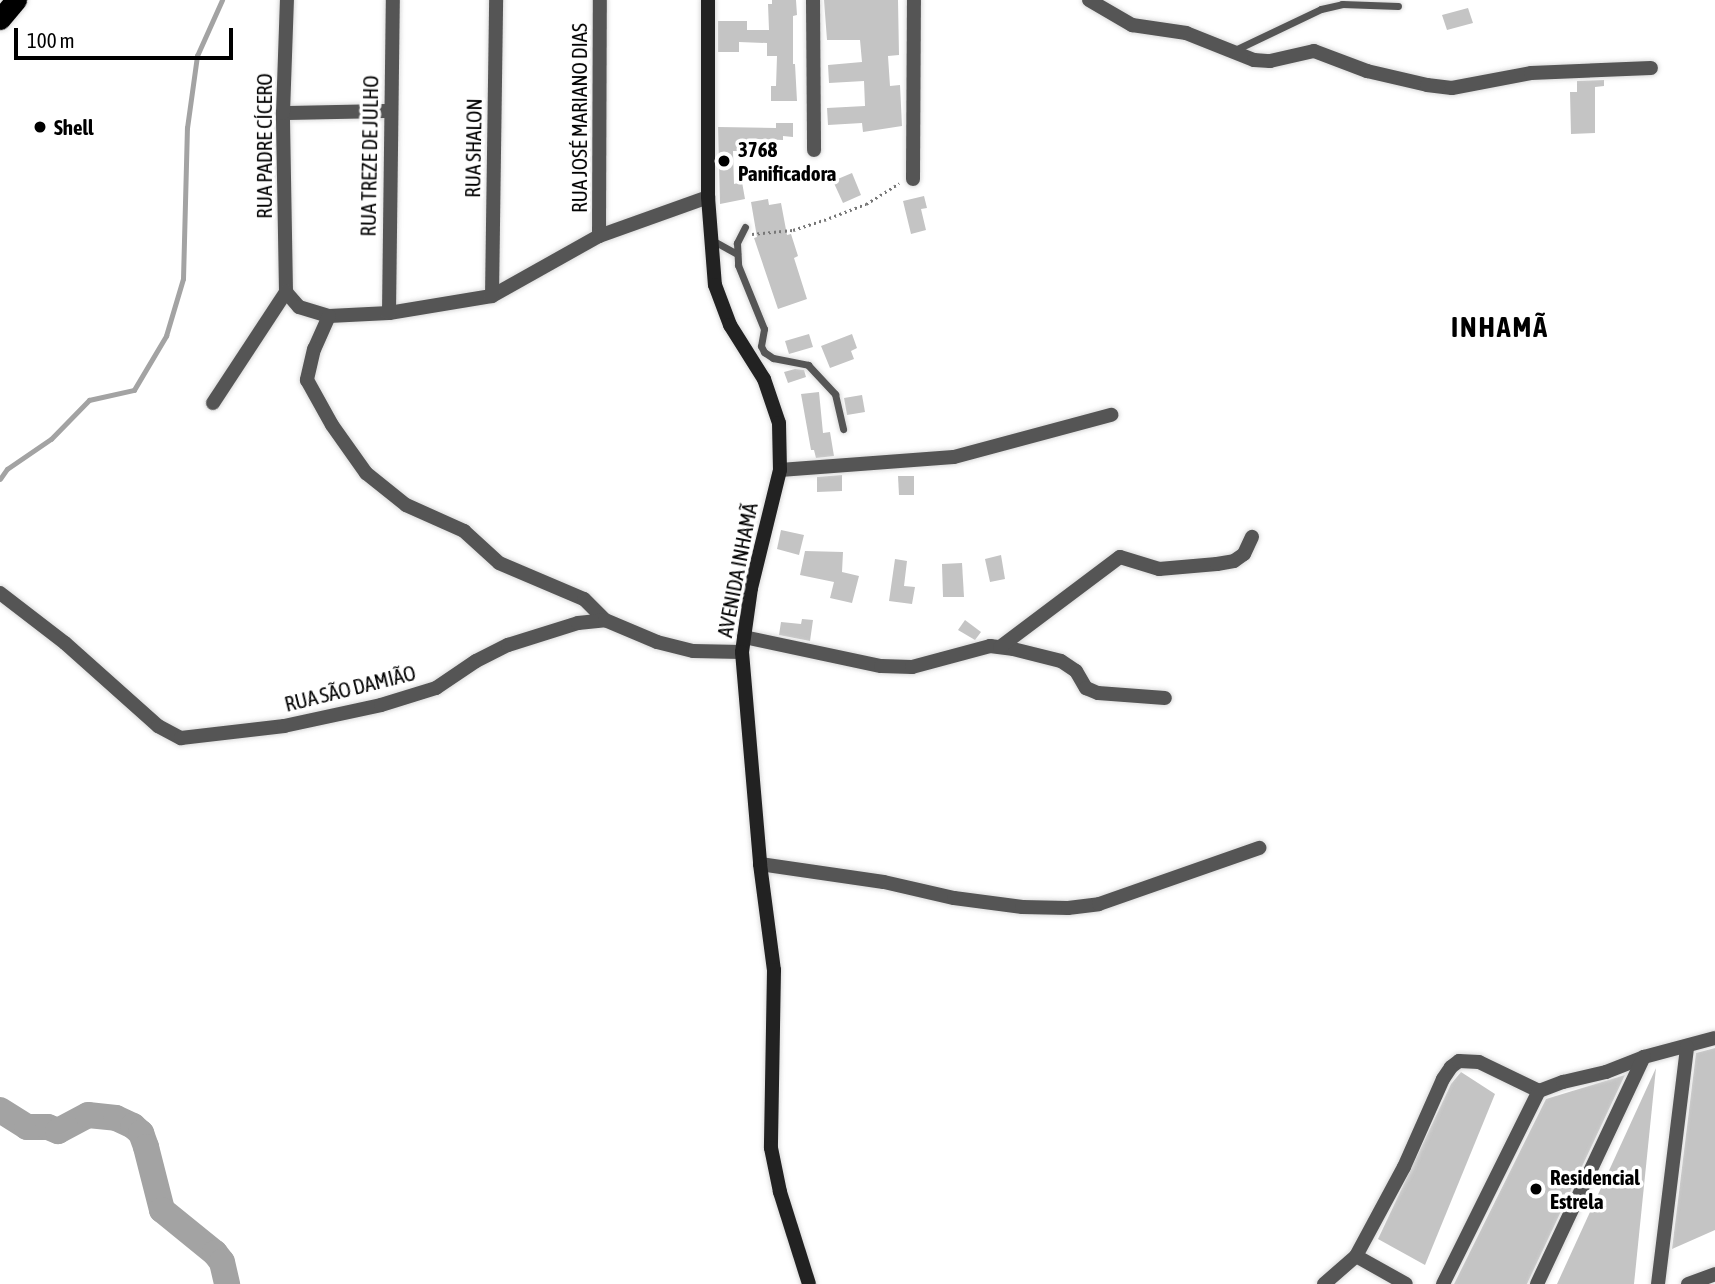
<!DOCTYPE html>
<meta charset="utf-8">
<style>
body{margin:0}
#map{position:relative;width:1715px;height:1284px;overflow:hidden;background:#fff;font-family:"Asap Condensed",sans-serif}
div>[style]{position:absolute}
.stream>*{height:4.5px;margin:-2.25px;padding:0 2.25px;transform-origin:2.25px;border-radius:2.25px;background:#a3a3a3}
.river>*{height:26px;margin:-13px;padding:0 13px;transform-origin:13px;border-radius:13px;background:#a3a3a3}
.building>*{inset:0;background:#c4c4c4}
.path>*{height:2.5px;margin-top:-1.25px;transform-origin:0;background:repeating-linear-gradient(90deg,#777 0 2px,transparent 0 5.5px)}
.roads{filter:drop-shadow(0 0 2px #dbdbdb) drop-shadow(0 0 2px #dbdbdb)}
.lane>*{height:7px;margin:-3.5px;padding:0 3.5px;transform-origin:3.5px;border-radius:3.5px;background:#555}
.street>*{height:14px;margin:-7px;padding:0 7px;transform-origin:7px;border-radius:7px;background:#555}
.secondary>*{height:14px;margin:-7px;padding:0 7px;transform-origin:7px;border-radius:7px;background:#222}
.highway>*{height:21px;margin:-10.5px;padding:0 10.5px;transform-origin:10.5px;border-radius:10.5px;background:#000}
.dots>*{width:19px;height:19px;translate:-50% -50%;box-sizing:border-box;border:4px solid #fff;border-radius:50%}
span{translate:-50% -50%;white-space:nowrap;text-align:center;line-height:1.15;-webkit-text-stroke:7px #fff;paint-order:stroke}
.street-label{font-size:21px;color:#000}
.poi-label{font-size:21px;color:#000;font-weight:700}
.left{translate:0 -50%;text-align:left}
.district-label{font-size:28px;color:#000;font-weight:700;letter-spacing:2px}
.scale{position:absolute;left:14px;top:28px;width:219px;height:32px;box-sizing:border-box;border:4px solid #000;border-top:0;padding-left:9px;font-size:21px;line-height:24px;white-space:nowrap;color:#000;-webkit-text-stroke:5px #fff;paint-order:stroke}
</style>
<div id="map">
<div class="stream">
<div style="left:0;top:479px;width:12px;rotate:-55deg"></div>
<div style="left:7px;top:469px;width:53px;rotate:-34.3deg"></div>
<div style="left:51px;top:439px;width:54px;rotate:-45.7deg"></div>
<div style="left:89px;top:400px;width:46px;rotate:-12.5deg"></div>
<div style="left:134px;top:390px;width:63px;rotate:-59.3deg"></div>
<div style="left:166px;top:336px;width:59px;rotate:-73.4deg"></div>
<div style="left:183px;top:279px;width:151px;rotate:-88.5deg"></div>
<div style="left:187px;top:128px;width:73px;rotate:-82.1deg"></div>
<div style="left:197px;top:56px;width:61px;rotate:-65.9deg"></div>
</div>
<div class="river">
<div style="left:0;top:1110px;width:32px;rotate:32deg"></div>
<div style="left:27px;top:1127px;width:21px"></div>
<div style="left:48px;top:1127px;width:11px;rotate:22deg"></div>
<div style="left:58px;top:1131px;width:34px;rotate:-28deg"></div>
<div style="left:88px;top:1115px;width:28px;rotate:6deg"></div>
<div style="left:116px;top:1118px;width:19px;rotate:25deg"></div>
<div style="left:133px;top:1126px;width:11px;rotate:41deg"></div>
<div style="left:141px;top:1133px;width:15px;rotate:70deg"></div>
<div style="left:146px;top:1147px;width:65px;rotate:75.7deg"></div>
<div style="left:162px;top:1210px;width:68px;rotate:39.1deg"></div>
<div style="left:215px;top:1253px;width:11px;rotate:52deg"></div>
<div style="left:222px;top:1262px;width:23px;rotate:77deg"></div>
</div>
<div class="building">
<div style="clip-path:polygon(772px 0,796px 0,797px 15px,793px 16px,793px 64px,795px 64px,797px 101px,771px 101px,771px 86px,776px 86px,777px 56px,767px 56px,767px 43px,739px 42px,739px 52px,718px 52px,718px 21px,747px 21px,747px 30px,769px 30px,768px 4px,772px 4px)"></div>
<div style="clip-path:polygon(824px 0,898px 0,899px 55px,888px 56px,890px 86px,900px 85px,902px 126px,863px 132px,862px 123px,828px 125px,827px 108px,865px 106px,864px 81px,829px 83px,828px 65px,862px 62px,860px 40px,827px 40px)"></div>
<div style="clip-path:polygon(1468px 8px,1473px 23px,1447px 30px,1442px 15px)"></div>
<div style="clip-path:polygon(1604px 80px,1604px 86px,1595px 87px,1595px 133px,1571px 134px,1570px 92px,1577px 92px,1577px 81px)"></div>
<div style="clip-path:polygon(776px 123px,793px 123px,793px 137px,783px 136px,783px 140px,758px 139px,758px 151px,733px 151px,734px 184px,742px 182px,745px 199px,720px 204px,718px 127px,776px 128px)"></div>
<div style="clip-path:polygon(852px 173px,861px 195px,843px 203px,833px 181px)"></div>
<div style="clip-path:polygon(924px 196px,927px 208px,921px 209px,926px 230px,911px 234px,903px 201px)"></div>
<div style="clip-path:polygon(768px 199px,769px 205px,781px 203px,787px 235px,791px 234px,798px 256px,794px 258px,807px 299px,778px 309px,754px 238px,757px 237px,751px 202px)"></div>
<div style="clip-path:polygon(809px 334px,813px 347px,789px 354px,785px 341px)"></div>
<div style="clip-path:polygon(852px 334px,857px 348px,851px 351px,854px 359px,830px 368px,821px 346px)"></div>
<div style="clip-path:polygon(795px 369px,804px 370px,806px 377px,788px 383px,784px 372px)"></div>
<div style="clip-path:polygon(819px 392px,823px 433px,830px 432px,834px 456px,816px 458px,814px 450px,811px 450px,801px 394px)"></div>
<div style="clip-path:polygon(862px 395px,865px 412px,847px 415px,844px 398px)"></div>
<div style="clip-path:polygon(842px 475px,842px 491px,817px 492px,817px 477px)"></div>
<div style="clip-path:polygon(898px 476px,914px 476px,914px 495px,899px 495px)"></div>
<div style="clip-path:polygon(781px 530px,804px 535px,799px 555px,777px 549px)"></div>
<div style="clip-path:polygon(805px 551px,843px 552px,842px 572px,859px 576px,852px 603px,830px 598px,834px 582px,800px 575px)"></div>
<div style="clip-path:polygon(1001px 555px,1005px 579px,990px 582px,985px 559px)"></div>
<div style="clip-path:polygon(895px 559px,907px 561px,904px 586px,915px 587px,912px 604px,889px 601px)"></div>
<div style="clip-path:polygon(962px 563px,964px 597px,943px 597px,942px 564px)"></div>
<div style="clip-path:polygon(802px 619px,813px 620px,810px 641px,779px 635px,781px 622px,801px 624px)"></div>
<div style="clip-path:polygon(965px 620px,981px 632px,975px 640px,958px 630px)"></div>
<div style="clip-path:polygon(1715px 1048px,1715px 1230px,1672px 1249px,1696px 1053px)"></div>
<div style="clip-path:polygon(1656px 1068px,1634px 1284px,1557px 1284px)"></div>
<div style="clip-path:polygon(1461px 1072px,1495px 1094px,1425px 1265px,1378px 1239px,1451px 1084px)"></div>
<div style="clip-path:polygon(1625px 1075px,1527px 1284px,1454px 1284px,1546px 1099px)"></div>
</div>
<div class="path">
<div style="left:752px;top:234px;width:41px;rotate:-5.6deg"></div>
<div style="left:793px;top:230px;width:33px;rotate:-18deg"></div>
<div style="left:824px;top:220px;width:45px;rotate:-20.9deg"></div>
<div style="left:866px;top:204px;width:39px;rotate:-32deg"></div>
</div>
<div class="roads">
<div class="lane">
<div style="left:1235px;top:50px;width:95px;rotate:-25.5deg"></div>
<div style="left:1321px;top:9px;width:22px;rotate:-13deg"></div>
<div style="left:1342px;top:4px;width:56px;rotate:2deg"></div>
<div style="left:745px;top:227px;width:18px;rotate:117deg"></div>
<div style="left:737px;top:243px;width:22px;rotate:87deg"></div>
<div style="left:738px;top:265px;width:69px;rotate:67.9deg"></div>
<div style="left:764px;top:329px;width:17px;rotate:100deg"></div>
<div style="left:761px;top:346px;width:7px;rotate:63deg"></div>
<div style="left:764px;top:352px;width:11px;rotate:34deg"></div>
<div style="left:773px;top:358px;width:36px;rotate:11deg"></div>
<div style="left:808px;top:365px;width:40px;rotate:47deg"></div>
<div style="left:835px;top:394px;width:36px;rotate:77deg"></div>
<div style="left:710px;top:239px;width:31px;rotate:29deg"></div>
</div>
<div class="street">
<div style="left:813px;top:0;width:150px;rotate:89.6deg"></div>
<div style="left:1089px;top:0;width:50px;rotate:30.2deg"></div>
<div style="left:1132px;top:25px;width:55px;rotate:8.4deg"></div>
<div style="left:1186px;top:33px;width:73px;rotate:21.7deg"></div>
<div style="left:1254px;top:60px;width:16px;rotate:4deg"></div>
<div style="left:1270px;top:61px;width:45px;rotate:-12.8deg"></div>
<div style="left:1314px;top:51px;width:57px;rotate:20.7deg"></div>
<div style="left:1367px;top:71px;width:62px;rotate:13.1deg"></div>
<div style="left:1427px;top:85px;width:25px;rotate:7deg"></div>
<div style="left:1452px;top:88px;width:80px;rotate:-10.8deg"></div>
<div style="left:1531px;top:73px;width:120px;rotate:-2.4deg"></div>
<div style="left:283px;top:113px;width:107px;rotate:-1.1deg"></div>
<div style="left:913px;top:179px;width:179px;rotate:-89.7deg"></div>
<div style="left:599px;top:236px;width:236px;rotate:-89.8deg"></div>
<div style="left:286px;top:292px;width:20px;rotate:49deg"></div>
<div style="left:299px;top:307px;width:31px;rotate:17deg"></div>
<div style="left:329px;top:316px;width:60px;rotate:-2.9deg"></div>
<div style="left:389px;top:313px;width:104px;rotate:-9.4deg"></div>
<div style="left:492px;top:296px;width:123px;rotate:-29.3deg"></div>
<div style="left:599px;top:236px;width:116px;rotate:-19.7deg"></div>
<div style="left:286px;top:292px;width:179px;rotate:-91deg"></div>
<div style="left:283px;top:113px;width:113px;rotate:-88deg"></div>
<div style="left:492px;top:296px;width:296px;rotate:-89.2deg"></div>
<div style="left:389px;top:313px;width:313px;rotate:-89.3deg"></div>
<div style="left:329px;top:316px;width:36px;rotate:114deg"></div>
<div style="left:314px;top:349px;width:32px;rotate:103deg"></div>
<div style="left:307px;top:380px;width:51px;rotate:60.9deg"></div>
<div style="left:332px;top:425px;width:59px;rotate:54.7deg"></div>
<div style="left:366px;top:473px;width:51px;rotate:38.7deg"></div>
<div style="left:406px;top:505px;width:64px;rotate:24.1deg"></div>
<div style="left:464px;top:531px;width:47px;rotate:42.4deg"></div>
<div style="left:499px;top:563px;width:92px;rotate:23deg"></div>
<div style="left:584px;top:599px;width:30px;rotate:45deg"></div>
<div style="left:213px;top:403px;width:133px;rotate:-56.7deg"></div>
<div style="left:780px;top:470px;width:174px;rotate:-4.3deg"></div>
<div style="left:954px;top:457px;width:163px;rotate:-15deg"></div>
<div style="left:0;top:593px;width:82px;rotate:37.6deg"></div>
<div style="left:65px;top:643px;width:125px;rotate:41.7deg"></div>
<div style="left:158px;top:726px;width:26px;rotate:28deg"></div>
<div style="left:181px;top:738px;width:104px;rotate:-6.6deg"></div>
<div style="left:284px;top:726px;width:99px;rotate:-12.2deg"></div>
<div style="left:381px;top:705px;width:58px;rotate:-17.2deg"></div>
<div style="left:436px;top:688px;width:48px;rotate:-34deg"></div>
<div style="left:476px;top:661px;width:36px;rotate:-27deg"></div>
<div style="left:508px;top:645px;width:73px;rotate:-17.4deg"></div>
<div style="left:578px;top:623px;width:27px;rotate:-6deg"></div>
<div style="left:605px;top:620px;width:56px;rotate:22.9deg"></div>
<div style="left:657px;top:642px;width:37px;rotate:14deg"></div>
<div style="left:693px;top:651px;width:49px;rotate:1.2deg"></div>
<div style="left:744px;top:637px;width:140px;rotate:12deg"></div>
<div style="left:881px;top:666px;width:31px;rotate:2deg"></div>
<div style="left:912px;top:667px;width:81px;rotate:-15.1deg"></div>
<div style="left:990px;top:646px;width:23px;rotate:7deg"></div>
<div style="left:1013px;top:649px;width:49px;rotate:14deg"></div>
<div style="left:1061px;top:661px;width:18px;rotate:34deg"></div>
<div style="left:1076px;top:671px;width:20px;rotate:60deg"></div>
<div style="left:1086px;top:688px;width:13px;rotate:23deg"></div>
<div style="left:1098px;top:693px;width:67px;rotate:4.3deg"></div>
<div style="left:1000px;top:647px;width:150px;rotate:-36.9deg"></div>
<div style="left:1120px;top:557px;width:41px;rotate:17.1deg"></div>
<div style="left:1159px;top:569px;width:58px;rotate:-4.9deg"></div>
<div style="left:1217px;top:564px;width:17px;rotate:-10deg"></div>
<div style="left:1234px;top:561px;width:12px;rotate:-35deg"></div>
<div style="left:1244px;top:554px;width:19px;rotate:-65deg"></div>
<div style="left:760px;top:864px;width:125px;rotate:8.3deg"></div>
<div style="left:884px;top:882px;width:72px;rotate:12.9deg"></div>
<div style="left:954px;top:898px;width:69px;rotate:7.5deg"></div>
<div style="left:1022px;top:907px;width:46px;rotate:1.2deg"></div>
<div style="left:1068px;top:908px;width:31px;rotate:-7deg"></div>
<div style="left:1099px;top:904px;width:170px;rotate:-19.3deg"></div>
<div style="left:1356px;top:1256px;width:57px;rotate:29.2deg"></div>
<div style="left:1324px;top:1284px;width:43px;rotate:-41.2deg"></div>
<div style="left:1356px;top:1256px;width:101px;rotate:-61.7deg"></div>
<div style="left:1404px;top:1167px;width:96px;rotate:-66.1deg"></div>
<div style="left:1443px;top:1079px;width:14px;rotate:-56deg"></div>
<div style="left:1451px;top:1067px;width:10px;rotate:-37deg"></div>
<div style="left:1459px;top:1061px;width:20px;rotate:3deg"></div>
<div style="left:1479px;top:1062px;width:67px;rotate:25.8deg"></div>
<div style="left:1539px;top:1091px;width:26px;rotate:-21deg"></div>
<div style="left:1563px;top:1082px;width:44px;rotate:-13.1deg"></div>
<div style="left:1606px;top:1072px;width:41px;rotate:-21.5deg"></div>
<div style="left:1644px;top:1057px;width:73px;rotate:-15deg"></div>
<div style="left:1443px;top:1284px;width:216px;rotate:-63.6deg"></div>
<div style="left:1537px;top:1284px;width:251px;rotate:-64.8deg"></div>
<div style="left:1658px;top:1284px;width:239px;rotate:-83deg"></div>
<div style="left:1688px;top:1284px;width:29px;rotate:-20deg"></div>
</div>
<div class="secondary">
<div style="left:708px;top:0;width:197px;rotate:90deg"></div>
<div style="left:708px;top:197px;width:88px;rotate:85.5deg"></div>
<div style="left:715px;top:285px;width:43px;rotate:69.4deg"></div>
<div style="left:730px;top:325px;width:64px;rotate:57.8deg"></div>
<div style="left:764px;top:379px;width:46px;rotate:71.2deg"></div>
<div style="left:779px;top:423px;width:47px;rotate:88.8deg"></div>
<div style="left:780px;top:470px;width:122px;rotate:103.8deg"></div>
<div style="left:751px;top:588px;width:65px;rotate:98deg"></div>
<div style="left:742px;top:652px;width:213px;rotate:85.1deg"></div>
<div style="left:760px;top:864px;width:107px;rotate:82.5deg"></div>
<div style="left:774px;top:970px;width:178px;rotate:91deg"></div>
<div style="left:771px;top:1148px;width:45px;rotate:78.4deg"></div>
<div style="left:780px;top:1192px;width:96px;rotate:72.5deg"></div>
</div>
<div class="highway">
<div style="left:0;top:19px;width:25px;rotate:-50deg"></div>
</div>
</div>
<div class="dots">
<div style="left:40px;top:127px;background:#000"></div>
<div style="left:724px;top:161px;background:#000"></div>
<div style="left:1536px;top:1189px;background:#000"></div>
</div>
<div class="street-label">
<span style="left:579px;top:118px;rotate:-90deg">RUA JOSÉ MARIANO DIAS</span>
<span style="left:264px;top:146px;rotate:-90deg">RUA PADRE CÍCERO</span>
<span style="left:473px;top:148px;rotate:-89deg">RUA SHALON</span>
<span style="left:369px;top:156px;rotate:-89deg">RUA TREZE DE JULHO</span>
<span style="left:737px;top:570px;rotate:-79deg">AVENIDA INHAMÃ</span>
<span style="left:350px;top:688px;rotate:-14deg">RUA SÃO DAMIÃO</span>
</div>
<div class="poi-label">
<span class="left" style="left:54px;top:127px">Shell</span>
<span class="left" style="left:738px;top:161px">3768<br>Panificadora</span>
<span class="left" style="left:1550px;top:1189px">Residencial<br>Estrela</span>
</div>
<div class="district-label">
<span style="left:1500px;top:327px">INHAMÃ</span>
</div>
<div class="scale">100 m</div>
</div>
